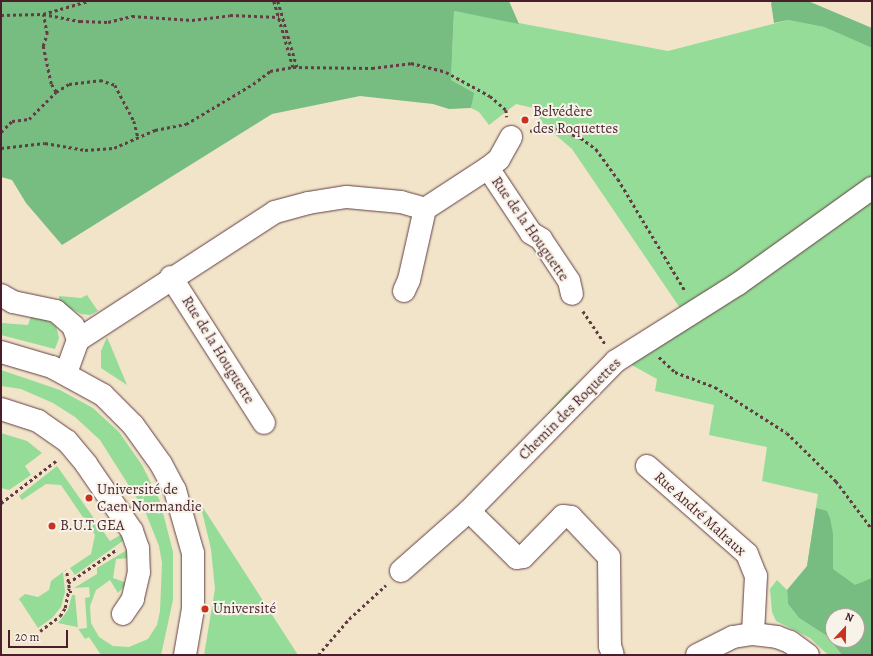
<!DOCTYPE html>
<meta charset="utf-8">
<style>
body{margin:0}
#map{position:relative;width:873px;height:656px;overflow:hidden;background:#f1e4c9;font-family:Alegreya,serif}
div>[style]{position:absolute}
.green>*{inset:0;background:#94dc97}
.forest>*{inset:0;background:#77bc80}
.path>*{height:2.5px;margin-top:-1.25px;transform-origin:0;background:repeating-linear-gradient(90deg,#633d43 0 3px,transparent 0 6px)}
.roads{filter:drop-shadow(0 0 1px #633d43) drop-shadow(0 0 1px #633d43)}
.minor>*{height:22px;margin:-11px;padding:0 11px;transform-origin:11px;border-radius:11px;background:#fff}
.dots>*{width:11px;height:11px;translate:-50% -50%;box-sizing:border-box;border:2px solid #f7f3e8;border-radius:50%}
span{translate:-50% -50%;white-space:nowrap;text-align:center;line-height:1.15;-webkit-text-stroke:4px #f7f3e8;paint-order:stroke}
.poi-label{font-size:15px;color:#4a1f2b}
.left{translate:0 -50%;text-align:left}
.street-label{font-size:15px;color:#4a1f2b}
.frame{position:absolute;inset:0;border:2px solid #4a1f2b;pointer-events:none}
.north{position:absolute;left:825px;top:608px;width:40px;height:40px;box-sizing:border-box;background:#f7f3e8;border:1px solid #b29e9c;border-radius:50%;rotate:22deg;font-size:11px;font-weight:700;line-height:16px;text-align:center;color:#4a1f2b}
.north::after{content:'';display:block;margin:auto;width:14px;height:18px;background:#c8321e;clip-path:polygon(50% 0,100% 100%,50% 72%,0 100%)}
.scale{position:absolute;left:8px;top:630px;width:60px;height:18px;box-sizing:border-box;border:2px solid #4a1f2b;border-top:0;padding-left:5px;font-size:12px;line-height:14px;white-space:nowrap;color:#4a1f2b;-webkit-text-stroke:3px #f7f3e8;paint-order:stroke}
</style>
<div id="map">
<div class="green">
<div style="clip-path:polygon(454px 11px,668px 51px,788px 20px,824px 27px,872px 48px,872px 655px,857px 616px,807px 566px,818px 494px,762px 481px,767px 447px,709px 435px,714px 405px,655px 391px,657px 379px,628px 363px,680px 308px,572px 149px,544px 125px,533px 108px,516px 104px,489px 125px,479px 112px,471px 108px,473px 93px,451px 80px)"></div>
<div style="clip-path:polygon(87px 295px,98px 311px,90px 315px,81px 314px,59px 302px,59px 296px,81px 298px)"></div>
<div style="clip-path:polygon(33px 311px,56px 326px,59px 338px,55px 349px,1px 335px,1px 323px,28px 325px)"></div>
<div style="clip-path:polygon(107px 337px,127px 385px,101px 368px,101px 351px)"></div>
<div style="clip-path:polygon(604px 362px,550px 419px,547px 415px,566px 393px)"></div>
<div style="clip-path:polygon(1px 370px,60px 390px,93px 408px,119px 432px,142px 465px,160px 501px,173px 552px,173px 600px,161px 655px,101px 655px,89px 637px,85px 639px,77px 627px,58px 623px,68px 610px,72px 595px,75px 595px,78px 629px,87px 628px,85px 598px,90px 597px,89px 587px,74px 588px,97px 574px,97px 568px,127px 550px,130px 558px,116px 559px,113px 578px,127px 583px,118px 593px,110px 580px,96px 590px,90px 606px,91px 623px,99px 637px,113px 646px,129px 647px,148px 639px,157px 625px,160px 611px,162px 563px,159px 546px,145px 511px,100px 440px,75px 417px,53px 403px,21px 389px,1px 386px)"></div>
<div style="clip-path:polygon(1px 433px,27px 441px,42px 453px,25px 466px,31px 475px,9px 490px,1px 488px)"></div>
<div style="clip-path:polygon(57px 466px,110px 541px,124px 533px,127px 538px,75px 575px,70px 568px,91px 554px,95px 535px,61px 485px,46px 484px,22px 500px,19px 496px)"></div>
<div style="clip-path:polygon(200px 503px,298px 655px,204px 655px,215px 589px,211px 549px)"></div>
<div style="clip-path:polygon(63px 572px,65px 592px,61px 607px,52px 618px,38px 628px,19px 599px,25px 594px,38px 597px,49px 590px,51px 581px)"></div>
<div style="clip-path:polygon(777px 580px,787px 590px,788px 604px,799px 618px,827px 636px,842px 655px,828px 655px,810px 638px,776px 621px,772px 612px,770px 589px)"></div>
</div>
<div class="forest">
<div style="clip-path:polygon(1px 1px,509px 1px,519px 24px,454px 11px,451px 80px,474px 93px,471px 108px,449px 109px,433px 104px,360px 96px,272px 114px,62px 245px,26px 203px,12px 180px,1px 177px)"></div>
<div style="clip-path:polygon(773px 1px,808px 1px,872px 28px,872px 48px,824px 27px,788px 20px,774px 23px,771px 3px)"></div>
<div style="clip-path:polygon(evenodd,816px 508px,827px 511px,830px 518px,833px 534px,833px 569px,855px 585px,872px 578px,872px 655px,842px 655px,827px 636px,799px 618px,788px 604px,787px 590px,807px 566px,816px 508px,833px 616px,857px 616px,857px 640px,833px 640px,833px 616px)"></div>
</div>
<div class="path">
<div style="left:274px;top:1px;width:69px;rotate:73.9deg"></div>
<div style="left:278px;top:1px;width:69px;rotate:73.9deg"></div>
<div style="left:1px;top:15px;width:42px;rotate:-1.4deg"></div>
<div style="left:43px;top:14px;width:47px;rotate:-16.1deg"></div>
<div style="left:56px;top:92px;width:9px;rotate:-122deg"></div>
<div style="left:51px;top:84px;width:39px;rotate:-102deg"></div>
<div style="left:43px;top:46px;width:13px;rotate:-72deg"></div>
<div style="left:47px;top:34px;width:20px;rotate:-101deg"></div>
<div style="left:43px;top:14px;width:38px;rotate:11deg"></div>
<div style="left:80px;top:21px;width:28px;rotate:2deg"></div>
<div style="left:108px;top:22px;width:25px;rotate:-14deg"></div>
<div style="left:132px;top:16px;width:60px;rotate:3.8deg"></div>
<div style="left:192px;top:20px;width:38px;rotate:-7deg"></div>
<div style="left:230px;top:15px;width:49px;rotate:2.3deg"></div>
<div style="left:530px;top:131px;width:15px;rotate:-16deg"></div>
<div style="left:544px;top:127px;width:17px;rotate:10deg"></div>
<div style="left:561px;top:130px;width:22px;rotate:22deg"></div>
<div style="left:581px;top:138px;width:19px;rotate:36deg"></div>
<div style="left:596px;top:149px;width:37px;rotate:54deg"></div>
<div style="left:618px;top:179px;width:132px;rotate:59deg"></div>
<div style="left:1px;top:132px;width:16px;rotate:-45deg"></div>
<div style="left:12px;top:121px;width:17px;rotate:-7deg"></div>
<div style="left:29px;top:119px;width:38px;rotate:-45deg"></div>
<div style="left:56px;top:92px;width:15px;rotate:-32deg"></div>
<div style="left:69px;top:84px;width:31px;rotate:-7deg"></div>
<div style="left:100px;top:80px;width:16px;rotate:18deg"></div>
<div style="left:115px;top:85px;width:41px;rotate:62.2deg"></div>
<div style="left:134px;top:121px;width:16px;rotate:76deg"></div>
<div style="left:1px;top:148px;width:44px;rotate:-6.5deg"></div>
<div style="left:45px;top:143px;width:41px;rotate:9.9deg"></div>
<div style="left:85px;top:150px;width:29px;rotate:-4deg"></div>
<div style="left:114px;top:148px;width:45px;rotate:-23.7deg"></div>
<div style="left:155px;top:130px;width:32px;rotate:-11deg"></div>
<div style="left:186px;top:124px;width:78px;rotate:-30.8deg"></div>
<div style="left:253px;top:84px;width:21px;rotate:-37deg"></div>
<div style="left:270px;top:71px;width:23px;rotate:-10deg"></div>
<div style="left:293px;top:67px;width:79px;rotate:0.7deg"></div>
<div style="left:372px;top:68px;width:39px;rotate:-7deg"></div>
<div style="left:411px;top:63px;width:36px;rotate:14deg"></div>
<div style="left:446px;top:72px;width:50px;rotate:28.6deg"></div>
<div style="left:490px;top:96px;width:21px;rotate:41deg"></div>
<div style="left:506px;top:110px;width:7px;rotate:82deg"></div>
<div style="left:583px;top:311px;width:40px;rotate:56deg"></div>
<div style="left:659px;top:357px;width:22px;rotate:43deg"></div>
<div style="left:675px;top:372px;width:43px;rotate:20.6deg"></div>
<div style="left:715px;top:387px;width:85px;rotate:32.6deg"></div>
<div style="left:787px;top:433px;width:69px;rotate:44.4deg"></div>
<div style="left:836px;top:481px;width:60px;rotate:53.1deg"></div>
<div style="left:1px;top:503px;width:71px;rotate:-37.5deg"></div>
<div style="left:68px;top:583px;width:58px;rotate:-34.5deg"></div>
<div style="left:69px;top:592px;width:6px"></div>
<div style="left:40px;top:631px;width:25px;rotate:-37deg"></div>
<div style="left:60px;top:616px;width:9px;rotate:-58deg"></div>
<div style="left:65px;top:608px;width:20px;rotate:-79deg"></div>
<div style="left:69px;top:588px;width:18px;rotate:-99deg"></div>
<div style="left:318px;top:655px;width:48px;rotate:-49.3deg"></div>
<div style="left:349px;top:619px;width:50px;rotate:-42.6deg"></div>
</div>
<div class="roads">
<div class="minor">
<div style="left:488px;top:168px;width:14px;rotate:-39deg"></div>
<div style="left:499px;top:159px;width:25px;rotate:-61deg"></div>
<div style="left:171px;top:277px;width:173px;rotate:57.5deg"></div>
<div style="left:404px;top:291px;width:12px;rotate:-66deg"></div>
<div style="left:409px;top:280px;width:73px;rotate:-77.3deg"></div>
<div style="left:1px;top:295px;width:14px;rotate:30deg"></div>
<div style="left:13px;top:302px;width:44px;rotate:11.8deg"></div>
<div style="left:56px;top:311px;width:23px;rotate:41deg"></div>
<div style="left:73px;top:326px;width:15px;rotate:70deg"></div>
<div style="left:1px;top:352px;width:53px;rotate:16.4deg"></div>
<div style="left:52px;top:367px;width:58px;rotate:28.8deg"></div>
<div style="left:103px;top:395px;width:42px;rotate:45deg"></div>
<div style="left:133px;top:425px;width:48px;rotate:54.3deg"></div>
<div style="left:161px;top:464px;width:30px;rotate:62deg"></div>
<div style="left:175px;top:490px;width:66px;rotate:74.1deg"></div>
<div style="left:193px;top:553px;width:56px;rotate:90deg"></div>
<div style="left:193px;top:609px;width:47px;rotate:99.9deg"></div>
<div style="left:66px;top:373px;width:35px;rotate:-70deg"></div>
<div style="left:78px;top:340px;width:235px;rotate:-33deg"></div>
<div style="left:275px;top:212px;width:34px;rotate:-15deg"></div>
<div style="left:308px;top:203px;width:39px;rotate:-9deg"></div>
<div style="left:347px;top:197px;width:54px;rotate:5.3deg"></div>
<div style="left:401px;top:202px;width:25px;rotate:16deg"></div>
<div style="left:425px;top:209px;width:75px;rotate:-33.1deg"></div>
<div style="left:488px;top:168px;width:78px;rotate:56.5deg"></div>
<div style="left:531px;top:233px;width:12px;rotate:31deg"></div>
<div style="left:541px;top:239px;width:50px;rotate:56.3deg"></div>
<div style="left:569px;top:281px;width:13px;rotate:77deg"></div>
<div style="left:1px;top:409px;width:39px;rotate:18deg"></div>
<div style="left:38px;top:421px;width:35px;rotate:35deg"></div>
<div style="left:67px;top:441px;width:30px;rotate:50deg"></div>
<div style="left:86px;top:464px;width:81px;rotate:55.5deg"></div>
<div style="left:132px;top:531px;width:18px;rotate:71deg"></div>
<div style="left:138px;top:548px;width:24px;rotate:88deg"></div>
<div style="left:139px;top:572px;width:28px;rotate:103deg"></div>
<div style="left:133px;top:599px;width:18px;rotate:124deg"></div>
<div style="left:647px;top:466px;width:133px;rotate:41.3deg"></div>
<div style="left:747px;top:554px;width:24px;rotate:68deg"></div>
<div style="left:756px;top:576px;width:58px;rotate:93deg"></div>
<div style="left:469px;top:511px;width:67px;rotate:44.4deg"></div>
<div style="left:517px;top:558px;width:6px;rotate:-9deg"></div>
<div style="left:523px;top:557px;width:57px;rotate:-45.7deg"></div>
<div style="left:563px;top:516px;width:8px;rotate:7deg"></div>
<div style="left:571px;top:517px;width:55px;rotate:46.5deg"></div>
<div style="left:609px;top:557px;width:89px;rotate:89.4deg"></div>
<div style="left:610px;top:646px;width:9px;rotate:72deg"></div>
<div style="left:401px;top:571px;width:91px;rotate:-41.4deg"></div>
<div style="left:469px;top:511px;width:210px;rotate:-45.6deg"></div>
<div style="left:616px;top:361px;width:144px;rotate:-32.3deg"></div>
<div style="left:738px;top:284px;width:165px;rotate:-35.6deg"></div>
<div style="left:697px;top:655px;width:40px;rotate:-26.6deg"></div>
<div style="left:733px;top:637px;width:20px;rotate:-9deg"></div>
<div style="left:753px;top:634px;width:24px;rotate:7deg"></div>
<div style="left:777px;top:637px;width:14px;rotate:21deg"></div>
<div style="left:790px;top:642px;width:22px;rotate:36deg"></div>
</div>
</div>
<div class="dots">
<div style="left:525px;top:120px;background:#c8321e"></div>
<div style="left:89px;top:498px;background:#c8321e"></div>
<div style="left:52px;top:526px;background:#c8321e"></div>
<div style="left:205px;top:609px;background:#c8321e"></div>
</div>
<div class="poi-label">
<span class="left" style="left:533px;top:120px">Belvédère<br>des Roquettes</span>
<span class="left" style="left:97px;top:498px">Université de<br>Caen Normandie</span>
<span class="left" style="left:60px;top:526px">B.U.T GEA</span>
<span class="left" style="left:213px;top:609px">Université</span>
</div>
<div class="street-label">
<span style="left:530px;top:229px;rotate:55deg">Rue de la Houguette</span>
<span style="left:218px;top:350px;rotate:58deg">Rue de la Houguette</span>
<span style="left:570px;top:409px;rotate:-45deg">Chemin des Roquettes</span>
<span style="left:700px;top:514px;rotate:42deg">Rue André Malraux</span>
</div>
<div class="frame"></div>
<div class="north">N</div>
<div class="scale">20 m</div>
</div>
